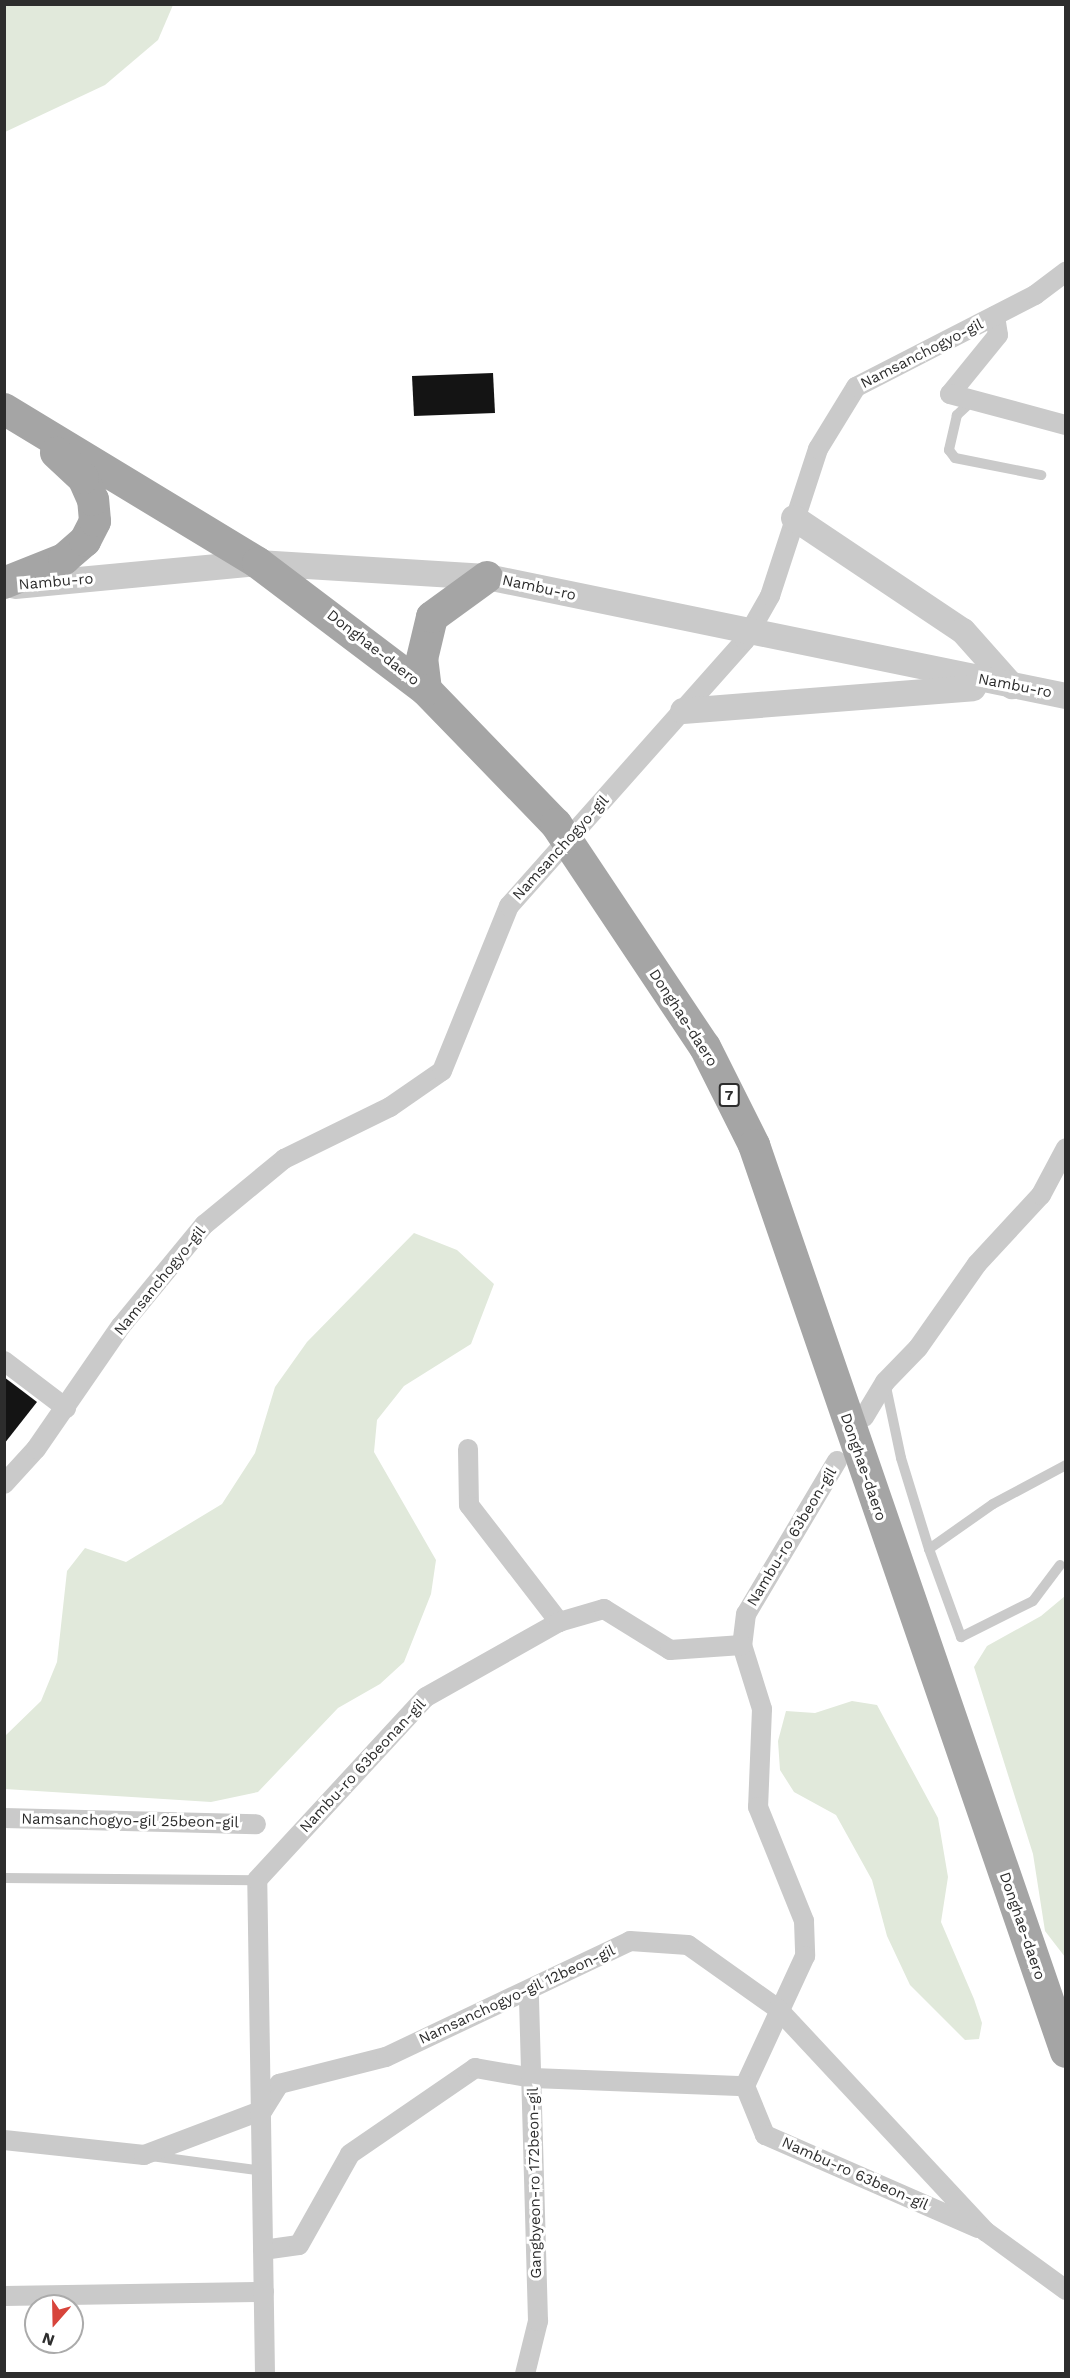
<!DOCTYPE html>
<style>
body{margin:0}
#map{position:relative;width:1070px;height:2378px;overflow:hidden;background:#fff;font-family:"Work Sans",sans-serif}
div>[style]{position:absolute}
.green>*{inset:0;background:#e1e9db}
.building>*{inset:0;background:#141414}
.service>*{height:10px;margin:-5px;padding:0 5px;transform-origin:5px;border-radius:5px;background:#cacaca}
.minor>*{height:20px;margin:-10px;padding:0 10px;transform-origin:10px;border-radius:10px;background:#cacaca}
.tertiary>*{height:26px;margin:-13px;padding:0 13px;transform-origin:13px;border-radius:13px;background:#cacaca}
.primary>*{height:32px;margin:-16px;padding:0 16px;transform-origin:16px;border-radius:16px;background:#a5a5a5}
span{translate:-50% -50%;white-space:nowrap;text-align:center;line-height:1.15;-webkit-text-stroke:6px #fff;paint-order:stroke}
.shield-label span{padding:2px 4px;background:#fff;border:2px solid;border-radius:4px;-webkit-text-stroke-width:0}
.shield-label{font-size:14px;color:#2d2d2d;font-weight:700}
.street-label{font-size:15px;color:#2d2d2d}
.frame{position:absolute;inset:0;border:6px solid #2d2d2d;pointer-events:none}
.north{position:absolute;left:24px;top:2294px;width:60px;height:60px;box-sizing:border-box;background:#fff;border:2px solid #ababab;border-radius:50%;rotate:200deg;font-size:16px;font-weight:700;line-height:24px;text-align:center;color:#2d2d2d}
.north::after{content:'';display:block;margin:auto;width:21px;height:27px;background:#d7443b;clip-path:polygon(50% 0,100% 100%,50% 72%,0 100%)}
</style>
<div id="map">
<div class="green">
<div style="clip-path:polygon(5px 4px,173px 4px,173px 5px,158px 40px,105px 85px,5px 132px)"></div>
<div style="clip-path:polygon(414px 1233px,457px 1250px,494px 1284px,471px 1344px,404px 1386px,377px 1420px,374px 1452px,436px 1560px,431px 1594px,404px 1662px,380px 1684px,338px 1708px,258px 1792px,211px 1802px,5px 1789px,5px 1736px,41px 1701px,57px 1662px,67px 1571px,85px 1548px,126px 1562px,222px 1504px,255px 1453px,275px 1387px,307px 1342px)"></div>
<div style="clip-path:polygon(1065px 1596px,1065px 1957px,1045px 1931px,1033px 1854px,974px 1667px,987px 1646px,1041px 1616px)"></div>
<div style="clip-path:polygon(852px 1701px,877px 1705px,938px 1818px,948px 1877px,941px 1922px,974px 1999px,982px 2023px,979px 2039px,965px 2040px,910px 1985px,887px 1936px,872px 1880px,836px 1815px,794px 1792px,780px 1770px,778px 1741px,786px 1711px,815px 1713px)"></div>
</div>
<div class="building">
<div style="clip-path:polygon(493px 373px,495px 413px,414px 416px,412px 376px)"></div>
<div style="clip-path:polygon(4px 1377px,37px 1402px,4px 1444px)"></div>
</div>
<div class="service">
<div style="left:972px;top:401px;width:21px;rotate:137deg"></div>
<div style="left:957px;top:415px;width:36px;rotate:103deg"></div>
<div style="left:949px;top:450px;width:10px;rotate:53deg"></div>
<div style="left:955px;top:458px;width:88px;rotate:11.2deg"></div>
<div style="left:885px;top:1382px;width:78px;rotate:78.1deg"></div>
<div style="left:901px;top:1458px;width:95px;rotate:72.9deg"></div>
<div style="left:929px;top:1549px;width:78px;rotate:-35.1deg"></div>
<div style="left:993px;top:1504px;width:83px;rotate:-28.1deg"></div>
<div style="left:929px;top:1549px;width:94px;rotate:70deg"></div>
<div style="left:961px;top:1637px;width:80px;rotate:-26.6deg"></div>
<div style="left:1033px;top:1601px;width:45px;rotate:-53.1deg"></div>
<div style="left:4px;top:1878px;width:253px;rotate:0.5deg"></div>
<div style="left:151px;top:2156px;width:114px;rotate:7.6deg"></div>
</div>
<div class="minor">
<div style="left:995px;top:316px;width:19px;rotate:81deg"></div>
<div style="left:998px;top:335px;width:76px;rotate:129.1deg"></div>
<div style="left:950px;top:394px;width:120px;rotate:15deg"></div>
<div style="left:4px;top:1361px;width:78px;rotate:37.2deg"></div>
<div style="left:864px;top:1417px;width:41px;rotate:-59deg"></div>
<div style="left:885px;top:1382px;width:47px;rotate:-45.9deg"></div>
<div style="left:918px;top:1348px;width:103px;rotate:-54.9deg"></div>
<div style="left:977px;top:1264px;width:94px;rotate:-47.2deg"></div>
<div style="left:1041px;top:1195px;width:53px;rotate:-62deg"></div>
<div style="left:468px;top:1449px;width:56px;rotate:89deg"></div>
<div style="left:469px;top:1505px;width:148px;rotate:52.4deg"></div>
<div style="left:837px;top:1461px;width:178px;rotate:120.7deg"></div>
<div style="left:746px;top:1614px;width:31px;rotate:97deg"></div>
<div style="left:742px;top:1645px;width:67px;rotate:72.6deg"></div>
<div style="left:762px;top:1709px;width:98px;rotate:92.3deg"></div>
<div style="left:758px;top:1807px;width:123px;rotate:68deg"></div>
<div style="left:804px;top:1921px;width:35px;rotate:88deg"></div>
<div style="left:805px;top:1956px;width:143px;rotate:114.8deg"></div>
<div style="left:745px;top:2086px;width:53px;rotate:67.8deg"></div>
<div style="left:765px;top:2135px;width:232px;rotate:23.6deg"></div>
<div style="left:4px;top:1484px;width:47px;rotate:-47.6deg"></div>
<div style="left:36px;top:1449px;width:150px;rotate:-55.4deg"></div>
<div style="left:121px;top:1326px;width:131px;rotate:-50.6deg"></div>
<div style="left:204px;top:1225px;width:104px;rotate:-39.5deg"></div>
<div style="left:284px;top:1159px;width:118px;rotate:-26.1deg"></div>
<div style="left:390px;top:1107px;width:63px;rotate:-34.7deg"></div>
<div style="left:442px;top:1071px;width:178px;rotate:-67.9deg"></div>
<div style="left:509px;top:906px;width:356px;rotate:-48.4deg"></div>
<div style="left:745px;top:640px;width:51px;rotate:-60.4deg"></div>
<div style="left:770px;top:596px;width:155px;rotate:-71.9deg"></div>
<div style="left:818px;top:449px;width:73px;rotate:-58.5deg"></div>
<div style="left:856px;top:387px;width:201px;rotate:-27.2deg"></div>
<div style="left:1035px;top:295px;width:39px;rotate:-37deg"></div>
<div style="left:4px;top:1818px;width:252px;rotate:1.4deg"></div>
<div style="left:4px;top:2140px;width:141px;rotate:6.1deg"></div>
<div style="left:144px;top:2155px;width:127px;rotate:-20.7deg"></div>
<div style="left:263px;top:2110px;width:31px;rotate:-58deg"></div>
<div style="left:279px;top:2084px;width:110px;rotate:-14.2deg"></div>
<div style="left:386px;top:2057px;width:270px;rotate:-25.4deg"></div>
<div style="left:630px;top:1941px;width:58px;rotate:3.9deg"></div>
<div style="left:688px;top:1945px;width:110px;rotate:35.4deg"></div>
<div style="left:778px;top:2009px;width:304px;rotate:47deg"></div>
<div style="left:985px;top:2231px;width:100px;rotate:36.1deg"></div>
<div style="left:263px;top:2250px;width:36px;rotate:-8deg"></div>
<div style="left:299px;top:2245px;width:104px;rotate:-60.7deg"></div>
<div style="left:350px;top:2154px;width:152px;rotate:-34.5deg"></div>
<div style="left:475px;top:2068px;width:59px;rotate:9.8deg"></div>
<div style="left:533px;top:2078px;width:212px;rotate:2.2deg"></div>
<div style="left:4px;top:2296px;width:260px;rotate:-0.9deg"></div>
<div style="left:265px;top:2374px;width:494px;rotate:-90.9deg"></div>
<div style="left:257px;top:1880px;width:249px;rotate:-47.3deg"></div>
<div style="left:426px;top:1697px;width:153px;rotate:-29.4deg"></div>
<div style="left:559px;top:1622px;width:47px;rotate:-16.1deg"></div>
<div style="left:604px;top:1609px;width:78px;rotate:31.8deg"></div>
<div style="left:670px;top:1650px;width:72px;rotate:-4deg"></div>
<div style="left:525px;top:2374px;width:55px;rotate:-76.2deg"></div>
<div style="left:538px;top:2321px;width:329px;rotate:-91.6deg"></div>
</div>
<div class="tertiary">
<div style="left:794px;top:518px;width:203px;rotate:33.8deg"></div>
<div style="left:963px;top:631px;width:74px;rotate:48.3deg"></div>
<div style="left:15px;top:586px;width:244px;rotate:-5.4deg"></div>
<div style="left:258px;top:563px;width:229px;rotate:3.5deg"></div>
<div style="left:487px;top:577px;width:591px;rotate:11.61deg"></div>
<div style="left:683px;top:711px;width:291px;rotate:-4.5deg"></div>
</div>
<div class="primary">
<div style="left:4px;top:409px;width:297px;rotate:31.2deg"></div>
<div style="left:258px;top:563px;width:211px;rotate:37.1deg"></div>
<div style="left:426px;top:690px;width:187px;rotate:45.9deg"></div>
<div style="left:556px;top:824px;width:268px;rotate:56.3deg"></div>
<div style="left:705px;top:1047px;width:110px;rotate:63.4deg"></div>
<div style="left:754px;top:1145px;width:959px;rotate:71.02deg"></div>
<div style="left:4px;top:583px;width:65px;rotate:-21.8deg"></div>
<div style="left:64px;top:559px;width:28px;rotate:-41deg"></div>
<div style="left:85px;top:541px;width:22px;rotate:-63deg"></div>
<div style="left:95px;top:521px;width:21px;rotate:-95deg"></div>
<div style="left:93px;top:500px;width:24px;rotate:-114deg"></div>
<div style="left:83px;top:478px;width:37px;rotate:-137deg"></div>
<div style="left:426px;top:690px;width:31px;rotate:-97deg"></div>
<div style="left:422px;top:659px;width:43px;rotate:-76.6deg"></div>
<div style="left:432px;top:617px;width:68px;rotate:-36deg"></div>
</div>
<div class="shield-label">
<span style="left:729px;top:1095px">7</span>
</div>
<div class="street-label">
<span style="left:922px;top:354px;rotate:-27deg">Namsanchogyo-gil</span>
<span style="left:56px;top:582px;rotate:-5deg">Nambu-ro</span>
<span style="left:539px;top:588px;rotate:12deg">Nambu-ro</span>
<span style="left:373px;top:648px;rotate:38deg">Donghae-daero</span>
<span style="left:1015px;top:686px;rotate:11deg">Nambu-ro</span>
<span style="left:561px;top:848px;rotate:-48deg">Namsanchogyo-gil</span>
<span style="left:683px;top:1018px;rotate:57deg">Donghae-daero</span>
<span style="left:160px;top:1281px;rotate:-51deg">Namsanchogyo-gil</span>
<span style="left:863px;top:1467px;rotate:71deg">Donghae-daero</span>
<span style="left:792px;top:1537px;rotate:-59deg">Nambu-ro 63beon-gil</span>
<span style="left:363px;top:1766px;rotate:-47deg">Nambu-ro 63beonan-gil</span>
<span style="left:130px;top:1821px;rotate:1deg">Namsanchogyo-gil 25beon-gil</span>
<span style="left:1022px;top:1926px;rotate:71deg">Donghae-daero</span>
<span style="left:517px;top:1995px;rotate:-25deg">Namsanchogyo-gil 12beon-gil</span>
<span style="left:855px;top:2174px;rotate:24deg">Nambu-ro 63beon-gil</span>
<span style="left:535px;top:2183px;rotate:-91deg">Gangbyeon-ro 172beon-gil</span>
</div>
<div class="frame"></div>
<div class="north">N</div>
</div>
